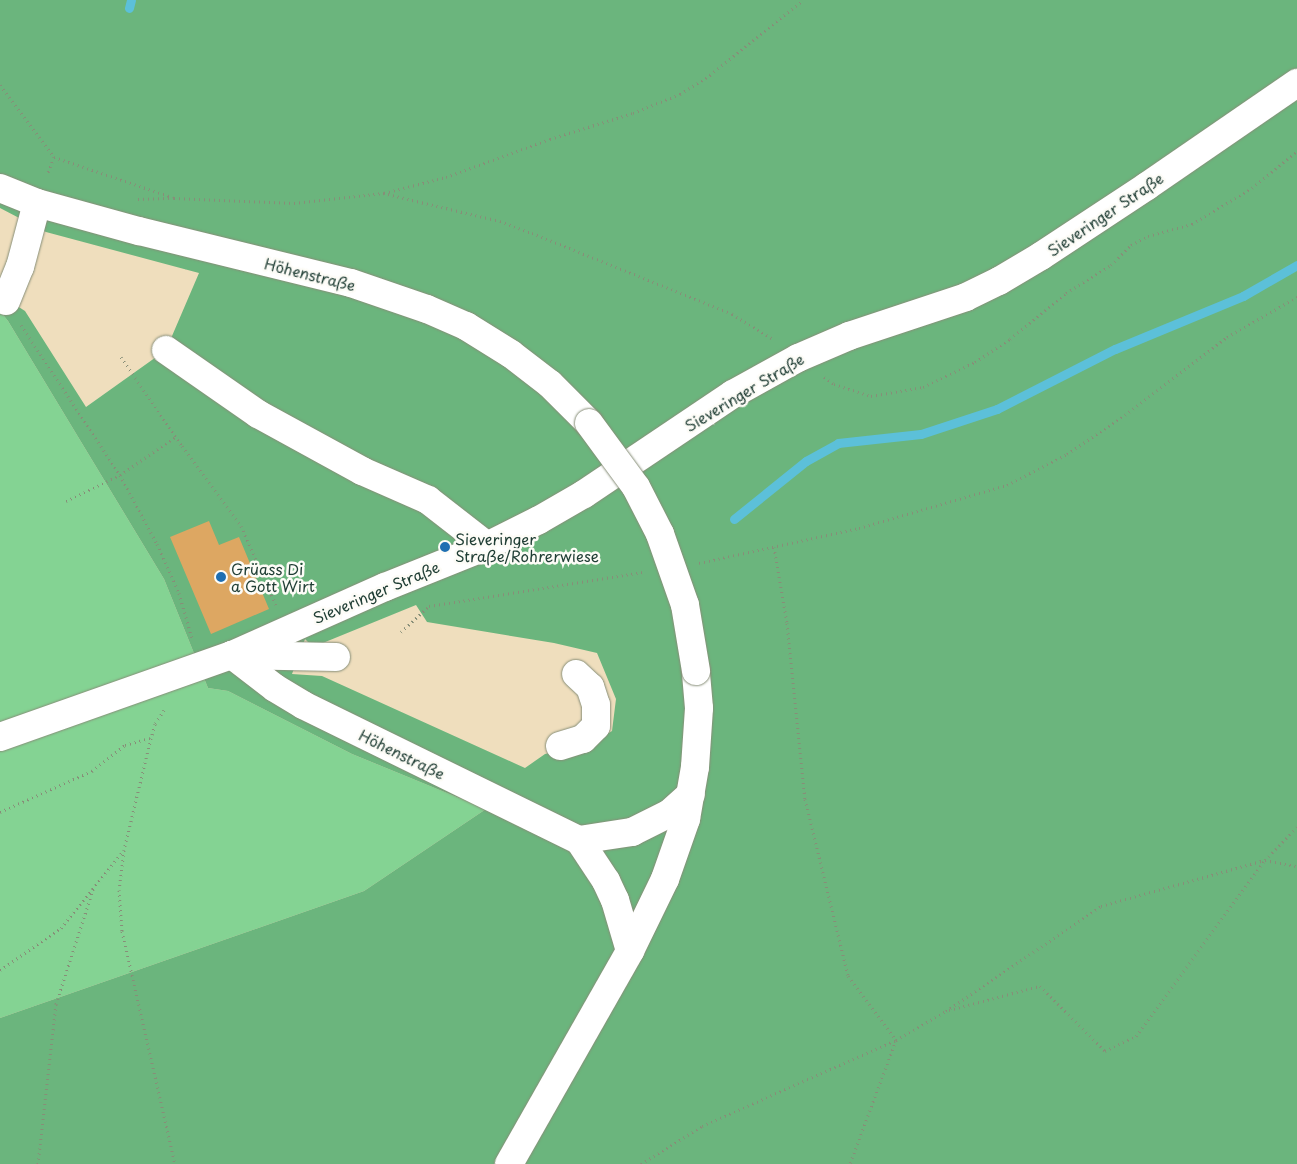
<!DOCTYPE html>
<meta charset="utf-8">
<style>
body{margin:0}
#map{position:relative;width:1297px;height:1164px;overflow:hidden;background:#efdebd;font-family:"Playpen Sans",sans-serif}
div>[style]{position:absolute}
.green>*{inset:0;background:#84d393}
.forest>*{inset:0;background:#6bb57d}
.stream>*{height:9px;margin:-4.5px;padding:0 4.5px;transform-origin:4.5px;border-radius:4.5px;background:#5cc0d9}
.building>*{inset:0;background:#dda762}
.path>*{height:3px;margin-top:-1.5px;transform-origin:0;background:repeating-linear-gradient(90deg,#878e78 0 1px,transparent 0 5px)}
.roads{filter:drop-shadow(0 0 1px #878e78) drop-shadow(0 0 1px #878e78)}
.minor>*{height:28px;margin:-14px;padding:0 14px;transform-origin:14px;border-radius:14px;background:#fff}
.major>*{height:28px;margin:-14px;padding:0 14px;transform-origin:14px;border-radius:14px;background:#fff}
.bridges{filter:drop-shadow(0 0 1px #878e78) drop-shadow(0 0 1px #878e78)}
.minor-bridge>*{height:28px;margin:-14px;padding:0 14px;transform-origin:14px;border-radius:14px;background:#fff}
.dots>*{width:14px;height:14px;translate:-50% -50%;box-sizing:border-box;border:2px solid #fdfcf7;border-radius:50%}
span{translate:-50% -50%;white-space:nowrap;text-align:center;line-height:1.15;-webkit-text-stroke:5px #fdfcf7;paint-order:stroke}
.street-label{font-size:15px;color:#1f3d34}
.poi-label{font-size:15px;color:#1f3d34}
.left{translate:0 -50%;text-align:left}
</style>
<div id="map">
<div class="green">
<div style="clip-path:polygon(0 311px,8px 321px,164px 579px,208px 688px,228px 691px,352px 754px,486px 809px,364px 891px,0 1018px)"></div>
</div>
<div class="forest">
<div style="clip-path:polygon(evenodd,0 0,1297px 0,1297px 1164px,0 1164px,0 1018px,364px 891px,486px 809px,352px 754px,228px 691px,208px 688px,164px 579px,8px 321px,0 311px,0 295px,25px 311px,86px 407px,166px 350px,199px 273px,46px 232px,0 208px,0 0,416px 605px,427px 622px,554px 643px,597px 653px,616px 699px,612px 731px,589px 745px,545px 754px,525px 768px,322px 676px,292px 674px,305px 639px,313px 647px,416px 605px)"></div>
</div>
<div class="stream">
<div style="left:129px;top:8px;width:8px;rotate:-76deg"></div>
<div style="left:734px;top:519px;width:92px;rotate:-38.9deg"></div>
<div style="left:806px;top:461px;width:37px;rotate:-29deg"></div>
<div style="left:838px;top:443px;width:83px;rotate:-6.2deg"></div>
<div style="left:921px;top:434px;width:80px;rotate:-18.2deg"></div>
<div style="left:997px;top:409px;width:132px;rotate:-27deg"></div>
<div style="left:1115px;top:349px;width:139px;rotate:-22.5deg"></div>
<div style="left:1243px;top:296px;width:62px;rotate:-29.9deg"></div>
</div>
<div class="building">
<div style="clip-path:polygon(209px 521px,219px 545px,239px 537px,269px 609px,211px 634px,170px 537px)"></div>
</div>
<div class="path">
<div style="left:0;top:85px;width:90px;rotate:53.1deg"></div>
<div style="left:54px;top:157px;width:19px;rotate:111deg"></div>
<div style="left:54px;top:157px;width:125px;rotate:18.7deg"></div>
<div style="left:384px;top:193px;width:64px;rotate:-14.5deg"></div>
<div style="left:446px;top:177px;width:111px;rotate:-20.1deg"></div>
<div style="left:550px;top:139px;width:87px;rotate:-17.4deg"></div>
<div style="left:633px;top:113px;width:51px;rotate:-22deg"></div>
<div style="left:680px;top:94px;width:36px;rotate:-32deg"></div>
<div style="left:710px;top:75px;width:119px;rotate:-38.9deg"></div>
<div style="left:138px;top:199px;width:36px;rotate:-2deg"></div>
<div style="left:174px;top:198px;width:120px;rotate:2.4deg"></div>
<div style="left:294px;top:203px;width:90px;rotate:-6.4deg"></div>
<div style="left:383px;top:193px;width:120px;rotate:13.5deg"></div>
<div style="left:500px;top:221px;width:34px;rotate:21deg"></div>
<div style="left:532px;top:233px;width:216px;rotate:22deg"></div>
<div style="left:732px;top:314px;width:48px;rotate:31.4deg"></div>
<div style="left:21px;top:325px;width:180px;rotate:56.6deg"></div>
<div style="left:120px;top:475px;width:78px;rotate:61.8deg"></div>
<div style="left:157px;top:544px;width:54px;rotate:65.8deg"></div>
<div style="left:179px;top:593px;width:47px;rotate:73.9deg"></div>
<div style="left:121px;top:357px;width:108px;rotate:55.6deg"></div>
<div style="left:182px;top:446px;width:99px;rotate:53.6deg"></div>
<div style="left:241px;top:526px;width:86px;rotate:66.1deg"></div>
<div style="left:824px;top:377px;width:12px;rotate:35deg"></div>
<div style="left:834px;top:384px;width:39px;rotate:18deg"></div>
<div style="left:871px;top:396px;width:53px;rotate:-9.8deg"></div>
<div style="left:923px;top:387px;width:58px;rotate:-25.7deg"></div>
<div style="left:975px;top:362px;width:42px;rotate:-33.3deg"></div>
<div style="left:1010px;top:339px;width:72px;rotate:-39.4deg"></div>
<div style="left:1066px;top:293px;width:53px;rotate:-31.9deg"></div>
<div style="left:1111px;top:265px;width:28px;rotate:-45deg"></div>
<div style="left:1131px;top:245px;width:19px;rotate:-28deg"></div>
<div style="left:1148px;top:236px;width:46px;rotate:-15.3deg"></div>
<div style="left:1192px;top:224px;width:70px;rotate:-31deg"></div>
<div style="left:1252px;top:188px;width:58px;rotate:-39.4deg"></div>
<div style="left:66px;top:501px;width:60px;rotate:-25.7deg"></div>
<div style="left:120px;top:475px;width:67px;rotate:-34.6deg"></div>
<div style="left:774px;top:547px;width:77px;rotate:80.3deg"></div>
<div style="left:787px;top:623px;width:177px;rotate:84.2deg"></div>
<div style="left:805px;top:799px;width:182px;rotate:76.3deg"></div>
<div style="left:848px;top:976px;width:80px;rotate:53.1deg"></div>
<div style="left:896px;top:1040px;width:132px;rotate:110.4deg"></div>
<div style="left:699px;top:563px;width:164px;rotate:-12.3deg"></div>
<div style="left:859px;top:528px;width:154px;rotate:-16.2deg"></div>
<div style="left:1007px;top:485px;width:68px;rotate:-27.3deg"></div>
<div style="left:1067px;top:454px;width:70px;rotate:-33.9deg"></div>
<div style="left:1125px;top:415px;width:128px;rotate:-37.4deg"></div>
<div style="left:1227px;top:337px;width:81px;rotate:-29.7deg"></div>
<div style="left:401px;top:632px;width:38px;rotate:-43deg"></div>
<div style="left:429px;top:606px;width:217px;rotate:-9deg"></div>
<div style="left:164px;top:710px;width:17px;rotate:123deg"></div>
<div style="left:155px;top:724px;width:15px;rotate:106deg"></div>
<div style="left:151px;top:738px;width:115px;rotate:103.6deg"></div>
<div style="left:124px;top:850px;width:40px;rotate:97.1deg"></div>
<div style="left:119px;top:890px;width:41px;rotate:85.8deg"></div>
<div style="left:122px;top:931px;width:239px;rotate:77.2deg"></div>
<div style="left:0;top:812px;width:101px;rotate:-24deg"></div>
<div style="left:92px;top:771px;width:42px;rotate:-38.2deg"></div>
<div style="left:125px;top:745px;width:26px;rotate:-16deg"></div>
<div style="left:0;top:970px;width:74px;rotate:-34.5deg"></div>
<div style="left:61px;top:928px;width:100px;rotate:-51.1deg"></div>
<div style="left:949px;top:1010px;width:94px;rotate:-14.8deg"></div>
<div style="left:1040px;top:986px;width:92px;rotate:45deg"></div>
<div style="left:1105px;top:1051px;width:34px;rotate:-26deg"></div>
<div style="left:1136px;top:1036px;width:218px;rotate:-53.8deg"></div>
<div style="left:1265px;top:860px;width:46px;rotate:-45.9deg"></div>
<div style="left:38px;top:1164px;width:161px;rotate:-83.6deg"></div>
<div style="left:56px;top:1004px;width:124px;rotate:-72.1deg"></div>
<div style="left:641px;top:1164px;width:72px;rotate:-31.9deg"></div>
<div style="left:702px;top:1126px;width:212px;rotate:-23.9deg"></div>
<div style="left:896px;top:1040px;width:58px;rotate:-30.1deg"></div>
<div style="left:946px;top:1011px;width:187px;rotate:-34.1deg"></div>
<div style="left:1101px;top:906px;width:170px;rotate:-15.7deg"></div>
<div style="left:1265px;top:860px;width:33px;rotate:11deg"></div>
</div>
<div class="roads">
<div class="minor">
<div style="left:0;top:188px;width:40px;rotate:22deg"></div>
<div style="left:37px;top:203px;width:106px;rotate:15.4deg"></div>
<div style="left:139px;top:231px;width:218px;rotate:13.8deg"></div>
<div style="left:351px;top:283px;width:80px;rotate:18.9deg"></div>
<div style="left:427px;top:309px;width:43px;rotate:23.6deg"></div>
<div style="left:466px;top:326px;width:53px;rotate:31.9deg"></div>
<div style="left:511px;top:354px;width:49px;rotate:37.6deg"></div>
<div style="left:550px;top:384px;width:55px;rotate:45deg"></div>
<div style="left:6px;top:301px;width:37px;rotate:-68deg"></div>
<div style="left:20px;top:267px;width:66px;rotate:-75.1deg"></div>
<div style="left:166px;top:350px;width:112px;rotate:34.8deg"></div>
<div style="left:258px;top:414px;width:119px;rotate:28.7deg"></div>
<div style="left:362px;top:471px;width:72px;rotate:23.7deg"></div>
<div style="left:428px;top:500px;width:75px;rotate:37.9deg"></div>
<div style="left:232px;top:655px;width:54px;rotate:37.5deg"></div>
<div style="left:275px;top:688px;width:33px;rotate:31deg"></div>
<div style="left:303px;top:705px;width:307px;rotate:26.1deg"></div>
<div style="left:579px;top:840px;width:49px;rotate:56.6deg"></div>
<div style="left:606px;top:881px;width:21px;rotate:65deg"></div>
<div style="left:615px;top:900px;width:53px;rotate:73.6deg"></div>
<div style="left:232px;top:655px;width:104px;rotate:1.1deg"></div>
<div style="left:560px;top:746px;width:24px;rotate:-17deg"></div>
<div style="left:583px;top:739px;width:18px;rotate:-45deg"></div>
<div style="left:596px;top:726px;width:21px;rotate:-90deg"></div>
<div style="left:596px;top:705px;width:19px;rotate:-108deg"></div>
<div style="left:590px;top:687px;width:19px;rotate:-137deg"></div>
<div style="left:579px;top:840px;width:54px;rotate:-8.6deg"></div>
<div style="left:632px;top:832px;width:42px;rotate:-26.6deg"></div>
<div style="left:670px;top:813px;width:28px;rotate:-42deg"></div>
<div style="left:509px;top:1164px;width:245px;rotate:-60.4deg"></div>
<div style="left:630px;top:951px;width:80px;rotate:-64.1deg"></div>
<div style="left:665px;top:879px;width:64px;rotate:-70.7deg"></div>
<div style="left:686px;top:819px;width:53px;rotate:-80.2deg"></div>
<div style="left:695px;top:767px;width:59px;rotate:-86.1deg"></div>
<div style="left:699px;top:708px;width:37px;rotate:-95deg"></div>
</div>
<div class="major">
<div style="left:0;top:737px;width:246px;rotate:-19.5deg"></div>
<div style="left:232px;top:655px;width:167px;rotate:-24deg"></div>
<div style="left:385px;top:587px;width:110px;rotate:-21.9deg"></div>
<div style="left:487px;top:546px;width:58px;rotate:-26.6deg"></div>
<div style="left:539px;top:520px;width:52px;rotate:-30deg"></div>
<div style="left:584px;top:494px;width:179px;rotate:-33.9deg"></div>
<div style="left:733px;top:394px;width:74px;rotate:-29deg"></div>
<div style="left:798px;top:358px;width:56px;rotate:-23.3deg"></div>
<div style="left:849px;top:336px;width:123px;rotate:-18.4deg"></div>
<div style="left:966px;top:297px;width:37px;rotate:-26deg"></div>
<div style="left:999px;top:281px;width:49px;rotate:-30.8deg"></div>
<div style="left:1041px;top:256px;width:127px;rotate:-33.4deg"></div>
<div style="left:1147px;top:186px;width:182px;rotate:-34.5deg"></div>
</div>
</div>
<div class="bridges">
<div class="minor-bridge">
<div style="left:589px;top:423px;width:79px;rotate:53.7deg"></div>
<div style="left:636px;top:487px;width:53px;rotate:62.9deg"></div>
<div style="left:660px;top:534px;width:75px;rotate:70.6deg"></div>
<div style="left:685px;top:605px;width:67px;rotate:80.5deg"></div>
</div>
</div>
<div class="dots">
<div style="left:445px;top:547px;background:#1f6fb2"></div>
<div style="left:221px;top:577px;background:#1f6fb2"></div>
</div>
<div class="street-label">
<span style="left:1105px;top:214px;rotate:-34deg">Sieveringer Straße</span>
<span style="left:310px;top:274px;rotate:14deg">Höhenstraße</span>
<span style="left:744px;top:392px;rotate:-31deg">Sieveringer Straße</span>
<span style="left:376px;top:592px;rotate:-23deg">Sieveringer Straße</span>
<span style="left:402px;top:754px;rotate:26deg">Höhenstraße</span>
</div>
<div class="poi-label">
<span class="left" style="left:455px;top:547px">Sieveringer<br>Straße/Rohrerwiese</span>
<span class="left" style="left:231px;top:577px">Grüass Di<br>a Gott Wirt</span>
</div>
</div>
